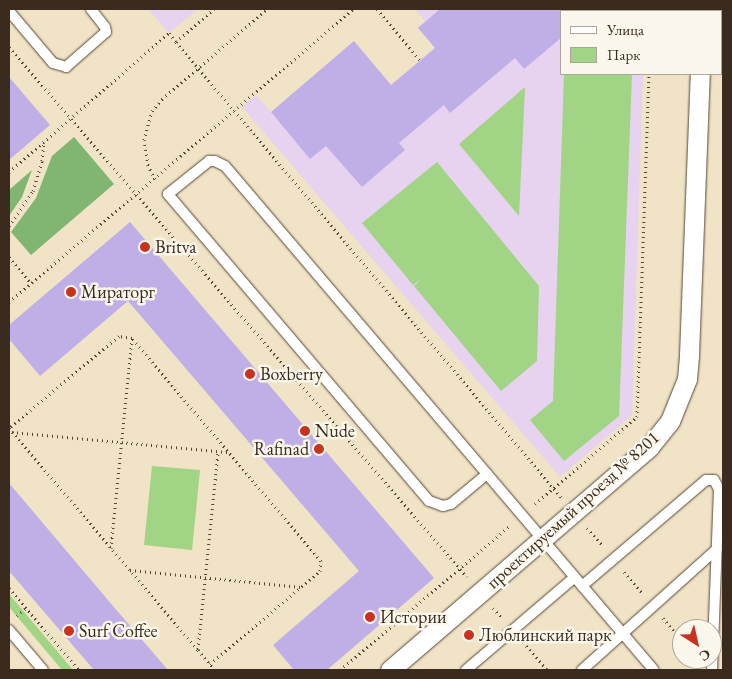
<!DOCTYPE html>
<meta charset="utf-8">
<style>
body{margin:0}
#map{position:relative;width:732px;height:679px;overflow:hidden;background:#f1e3c6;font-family:"EB Garamond",serif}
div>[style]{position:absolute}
.built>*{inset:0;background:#e7d2ef}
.green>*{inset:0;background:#a1d484}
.forest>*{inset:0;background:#80b672}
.building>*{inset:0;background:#c0afe7}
.path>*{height:3px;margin-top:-1.5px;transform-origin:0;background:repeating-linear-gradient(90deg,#564637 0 1px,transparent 0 5px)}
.roads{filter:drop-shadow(0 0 1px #564637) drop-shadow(0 0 1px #564637)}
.lane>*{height:10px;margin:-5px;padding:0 5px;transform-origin:5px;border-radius:5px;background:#fff}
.street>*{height:19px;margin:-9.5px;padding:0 9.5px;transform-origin:9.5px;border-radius:9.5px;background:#fff}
.dots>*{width:14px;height:14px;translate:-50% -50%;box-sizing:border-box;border:2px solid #fbf7ec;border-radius:50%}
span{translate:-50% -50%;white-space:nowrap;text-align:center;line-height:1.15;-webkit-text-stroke:5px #fbf7ec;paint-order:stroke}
.poi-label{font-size:18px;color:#3b2a1e}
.left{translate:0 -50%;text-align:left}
.right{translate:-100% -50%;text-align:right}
.street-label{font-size:18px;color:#3b2a1e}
.frame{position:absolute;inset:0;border:10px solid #3b2a1e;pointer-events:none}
.legend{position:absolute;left:560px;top:10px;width:162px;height:65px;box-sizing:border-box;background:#fbf7ec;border:1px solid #aea59a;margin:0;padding:6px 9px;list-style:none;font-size:15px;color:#3b2a1e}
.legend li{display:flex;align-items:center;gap:10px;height:25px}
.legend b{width:25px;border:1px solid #aea59a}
.north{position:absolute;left:672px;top:619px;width:50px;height:50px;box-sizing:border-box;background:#fbf7ec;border:1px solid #aea59a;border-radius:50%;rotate:145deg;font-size:14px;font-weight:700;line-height:20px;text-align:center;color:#3b2a1e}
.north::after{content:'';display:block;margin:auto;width:18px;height:22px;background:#c8321e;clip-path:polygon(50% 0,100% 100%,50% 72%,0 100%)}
</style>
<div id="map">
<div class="built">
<div style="clip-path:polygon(148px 9px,198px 9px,169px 33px)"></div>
<div style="clip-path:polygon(415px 9px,646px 9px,561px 11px,561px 74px,643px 74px,632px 415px,560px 477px,242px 107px,256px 95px,271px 112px,354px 41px,391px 85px,435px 48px,418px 27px,425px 21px)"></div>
</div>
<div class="green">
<div style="clip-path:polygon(564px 74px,632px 74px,619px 416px,564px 461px,530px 420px,553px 401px)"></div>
<div style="clip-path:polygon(525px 87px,519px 216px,459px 144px)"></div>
<div style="clip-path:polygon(437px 162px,539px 286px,537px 361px,501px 391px,414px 286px,421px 279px,413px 285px,362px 223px)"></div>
<div style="clip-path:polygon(152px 466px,200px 470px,192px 550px,144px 545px)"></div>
<div style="clip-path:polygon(9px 594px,73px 670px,62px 670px,9px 607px)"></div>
</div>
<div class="forest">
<div style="clip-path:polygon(74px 137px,114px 184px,31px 255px,11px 232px,36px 198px,52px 156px)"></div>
<div style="clip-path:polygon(32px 170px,22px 197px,9px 216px,9px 190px)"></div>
</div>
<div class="building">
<div style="clip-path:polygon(440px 9px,561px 9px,561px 38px,524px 69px,515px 58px,450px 113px,444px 105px,399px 143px,405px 150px,362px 187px,326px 146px,310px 159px,271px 112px,354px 41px,391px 85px,435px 48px,418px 28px)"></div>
<div style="clip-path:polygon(9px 77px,50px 125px,9px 160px)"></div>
<div style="clip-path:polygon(130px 222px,434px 578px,327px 670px,294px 670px,273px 645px,359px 571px,128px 301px,40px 376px,9px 339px,9px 325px)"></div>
<div style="clip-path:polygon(9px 483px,113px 606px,168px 670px,94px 670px,9px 571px)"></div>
</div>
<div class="path">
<div style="left:377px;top:9px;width:67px;rotate:49.9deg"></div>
<div style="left:652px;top:11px;width:2px;rotate:-90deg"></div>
<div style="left:176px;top:42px;width:596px;rotate:49.76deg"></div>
<div style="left:9px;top:47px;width:700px;rotate:49.17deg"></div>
<div style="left:9px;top:172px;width:212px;rotate:-41deg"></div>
<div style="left:169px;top:33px;width:11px;rotate:52deg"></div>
<div style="left:176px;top:42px;width:50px;rotate:-41deg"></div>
<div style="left:155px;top:179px;width:16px;rotate:-117deg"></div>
<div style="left:148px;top:165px;width:25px;rotate:-99deg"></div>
<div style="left:144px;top:140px;width:30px;rotate:-75deg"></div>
<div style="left:152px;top:111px;width:16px;rotate:-50deg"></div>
<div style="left:162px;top:99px;width:138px;rotate:-40.6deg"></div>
<div style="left:9px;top:226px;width:42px;rotate:-55.6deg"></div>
<div style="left:33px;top:191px;width:31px;rotate:-73deg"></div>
<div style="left:42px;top:161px;width:18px;rotate:-84deg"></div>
<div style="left:9px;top:257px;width:34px;rotate:50deg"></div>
<div style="left:9px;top:302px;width:452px;rotate:-40.4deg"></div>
<div style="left:12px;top:432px;width:218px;rotate:5.3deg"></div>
<div style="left:535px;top:504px;width:134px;rotate:-40.5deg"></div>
<div style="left:637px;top:417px;width:343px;rotate:-88deg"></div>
<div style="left:587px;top:528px;width:24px;rotate:48deg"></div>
<div style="left:111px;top:548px;width:211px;rotate:-84.3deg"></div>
<div style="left:130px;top:570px;width:172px;rotate:5.7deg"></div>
<div style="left:624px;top:572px;width:29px;rotate:49deg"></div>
<div style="left:9px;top:588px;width:108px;rotate:49.5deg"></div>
<div style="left:493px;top:608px;width:13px;rotate:48deg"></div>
<div style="left:17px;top:616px;width:12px;rotate:-42deg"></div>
<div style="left:663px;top:618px;width:30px;rotate:50deg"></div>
<div style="left:523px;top:642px;width:37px;rotate:49deg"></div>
<div style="left:198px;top:649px;width:198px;rotate:-84.2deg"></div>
<div style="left:210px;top:664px;width:144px;rotate:-40.2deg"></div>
<div style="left:320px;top:571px;width:10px;rotate:-84deg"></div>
<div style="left:321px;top:561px;width:292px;rotate:-130.3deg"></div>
<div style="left:132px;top:338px;width:13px;rotate:-171deg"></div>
<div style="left:119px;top:336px;width:143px;rotate:140.1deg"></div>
<div style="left:9px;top:428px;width:292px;rotate:49.6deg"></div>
<div style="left:198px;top:650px;width:26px;rotate:50deg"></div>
<div style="left:340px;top:670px;width:223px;rotate:-40.3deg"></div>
</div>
<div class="roads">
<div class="lane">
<div style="left:9px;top:11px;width:68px;rotate:49.8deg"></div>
<div style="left:53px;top:63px;width:14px;rotate:17deg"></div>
<div style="left:66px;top:67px;width:53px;rotate:-41.2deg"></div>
<div style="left:106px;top:32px;width:5px;rotate:-101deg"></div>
<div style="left:105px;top:27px;width:23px;rotate:-128deg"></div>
<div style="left:209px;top:161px;width:6px"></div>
<div style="left:215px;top:161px;width:11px;rotate:27deg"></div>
<div style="left:225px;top:166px;width:404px;rotate:49.6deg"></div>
<div style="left:487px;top:474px;width:47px;rotate:140.2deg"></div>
<div style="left:451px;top:504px;width:8px;rotate:166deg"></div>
<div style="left:443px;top:506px;width:15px;rotate:-160deg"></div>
<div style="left:429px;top:501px;width:403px;rotate:-130.4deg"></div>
<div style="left:168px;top:194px;width:53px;rotate:-38.8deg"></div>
<div style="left:487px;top:474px;width:257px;rotate:49.6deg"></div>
<div style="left:582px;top:586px;width:163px;rotate:-40.5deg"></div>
<div style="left:706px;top:480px;width:8px"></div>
<div style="left:714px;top:480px;width:10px;rotate:61deg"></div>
<div style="left:719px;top:489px;width:181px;rotate:92.2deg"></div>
<div style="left:9px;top:630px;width:52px;rotate:49.6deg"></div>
<div style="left:466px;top:670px;width:143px;rotate:-40.5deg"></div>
<div style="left:582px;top:670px;width:181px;rotate:-41.9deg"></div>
</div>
<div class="street">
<div style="left:702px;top:11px;width:2px;rotate:-90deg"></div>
<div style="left:390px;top:670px;width:342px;rotate:-40.7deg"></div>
<div style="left:649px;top:447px;width:33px;rotate:-51deg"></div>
<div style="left:670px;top:421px;width:45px;rotate:-68deg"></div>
<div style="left:687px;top:379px;width:24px;rotate:-85deg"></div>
<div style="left:689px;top:355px;width:281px;rotate:-87.8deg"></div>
</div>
</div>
<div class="dots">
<div style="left:145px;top:247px;background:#c8321e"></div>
<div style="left:71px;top:292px;background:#c8321e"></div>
<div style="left:250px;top:374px;background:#c8321e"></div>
<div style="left:305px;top:431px;background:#c8321e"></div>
<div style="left:319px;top:449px;background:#c8321e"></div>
<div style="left:370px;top:617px;background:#c8321e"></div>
<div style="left:69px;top:631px;background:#c8321e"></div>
<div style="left:469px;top:635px;background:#c8321e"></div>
</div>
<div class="poi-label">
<span class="left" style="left:155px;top:247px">Britva</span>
<span class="left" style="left:81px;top:292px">Мираторг</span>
<span class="left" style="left:260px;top:374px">Boxberry</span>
<span class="left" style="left:315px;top:431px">Nude</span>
<span class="right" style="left:309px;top:449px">Rafinad</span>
<span class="left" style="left:380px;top:617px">Истории</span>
<span class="left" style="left:79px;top:631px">Surf Coffee</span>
<span class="left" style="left:479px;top:635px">Люблинский парк</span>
</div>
<div class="street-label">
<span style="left:573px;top:510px;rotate:-42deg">проектируемый проезд № 8201</span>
</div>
<div class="frame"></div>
<ul class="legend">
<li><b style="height:6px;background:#fff"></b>Улица</li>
<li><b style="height:14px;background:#a1d484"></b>Парк</li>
</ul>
<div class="north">С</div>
</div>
